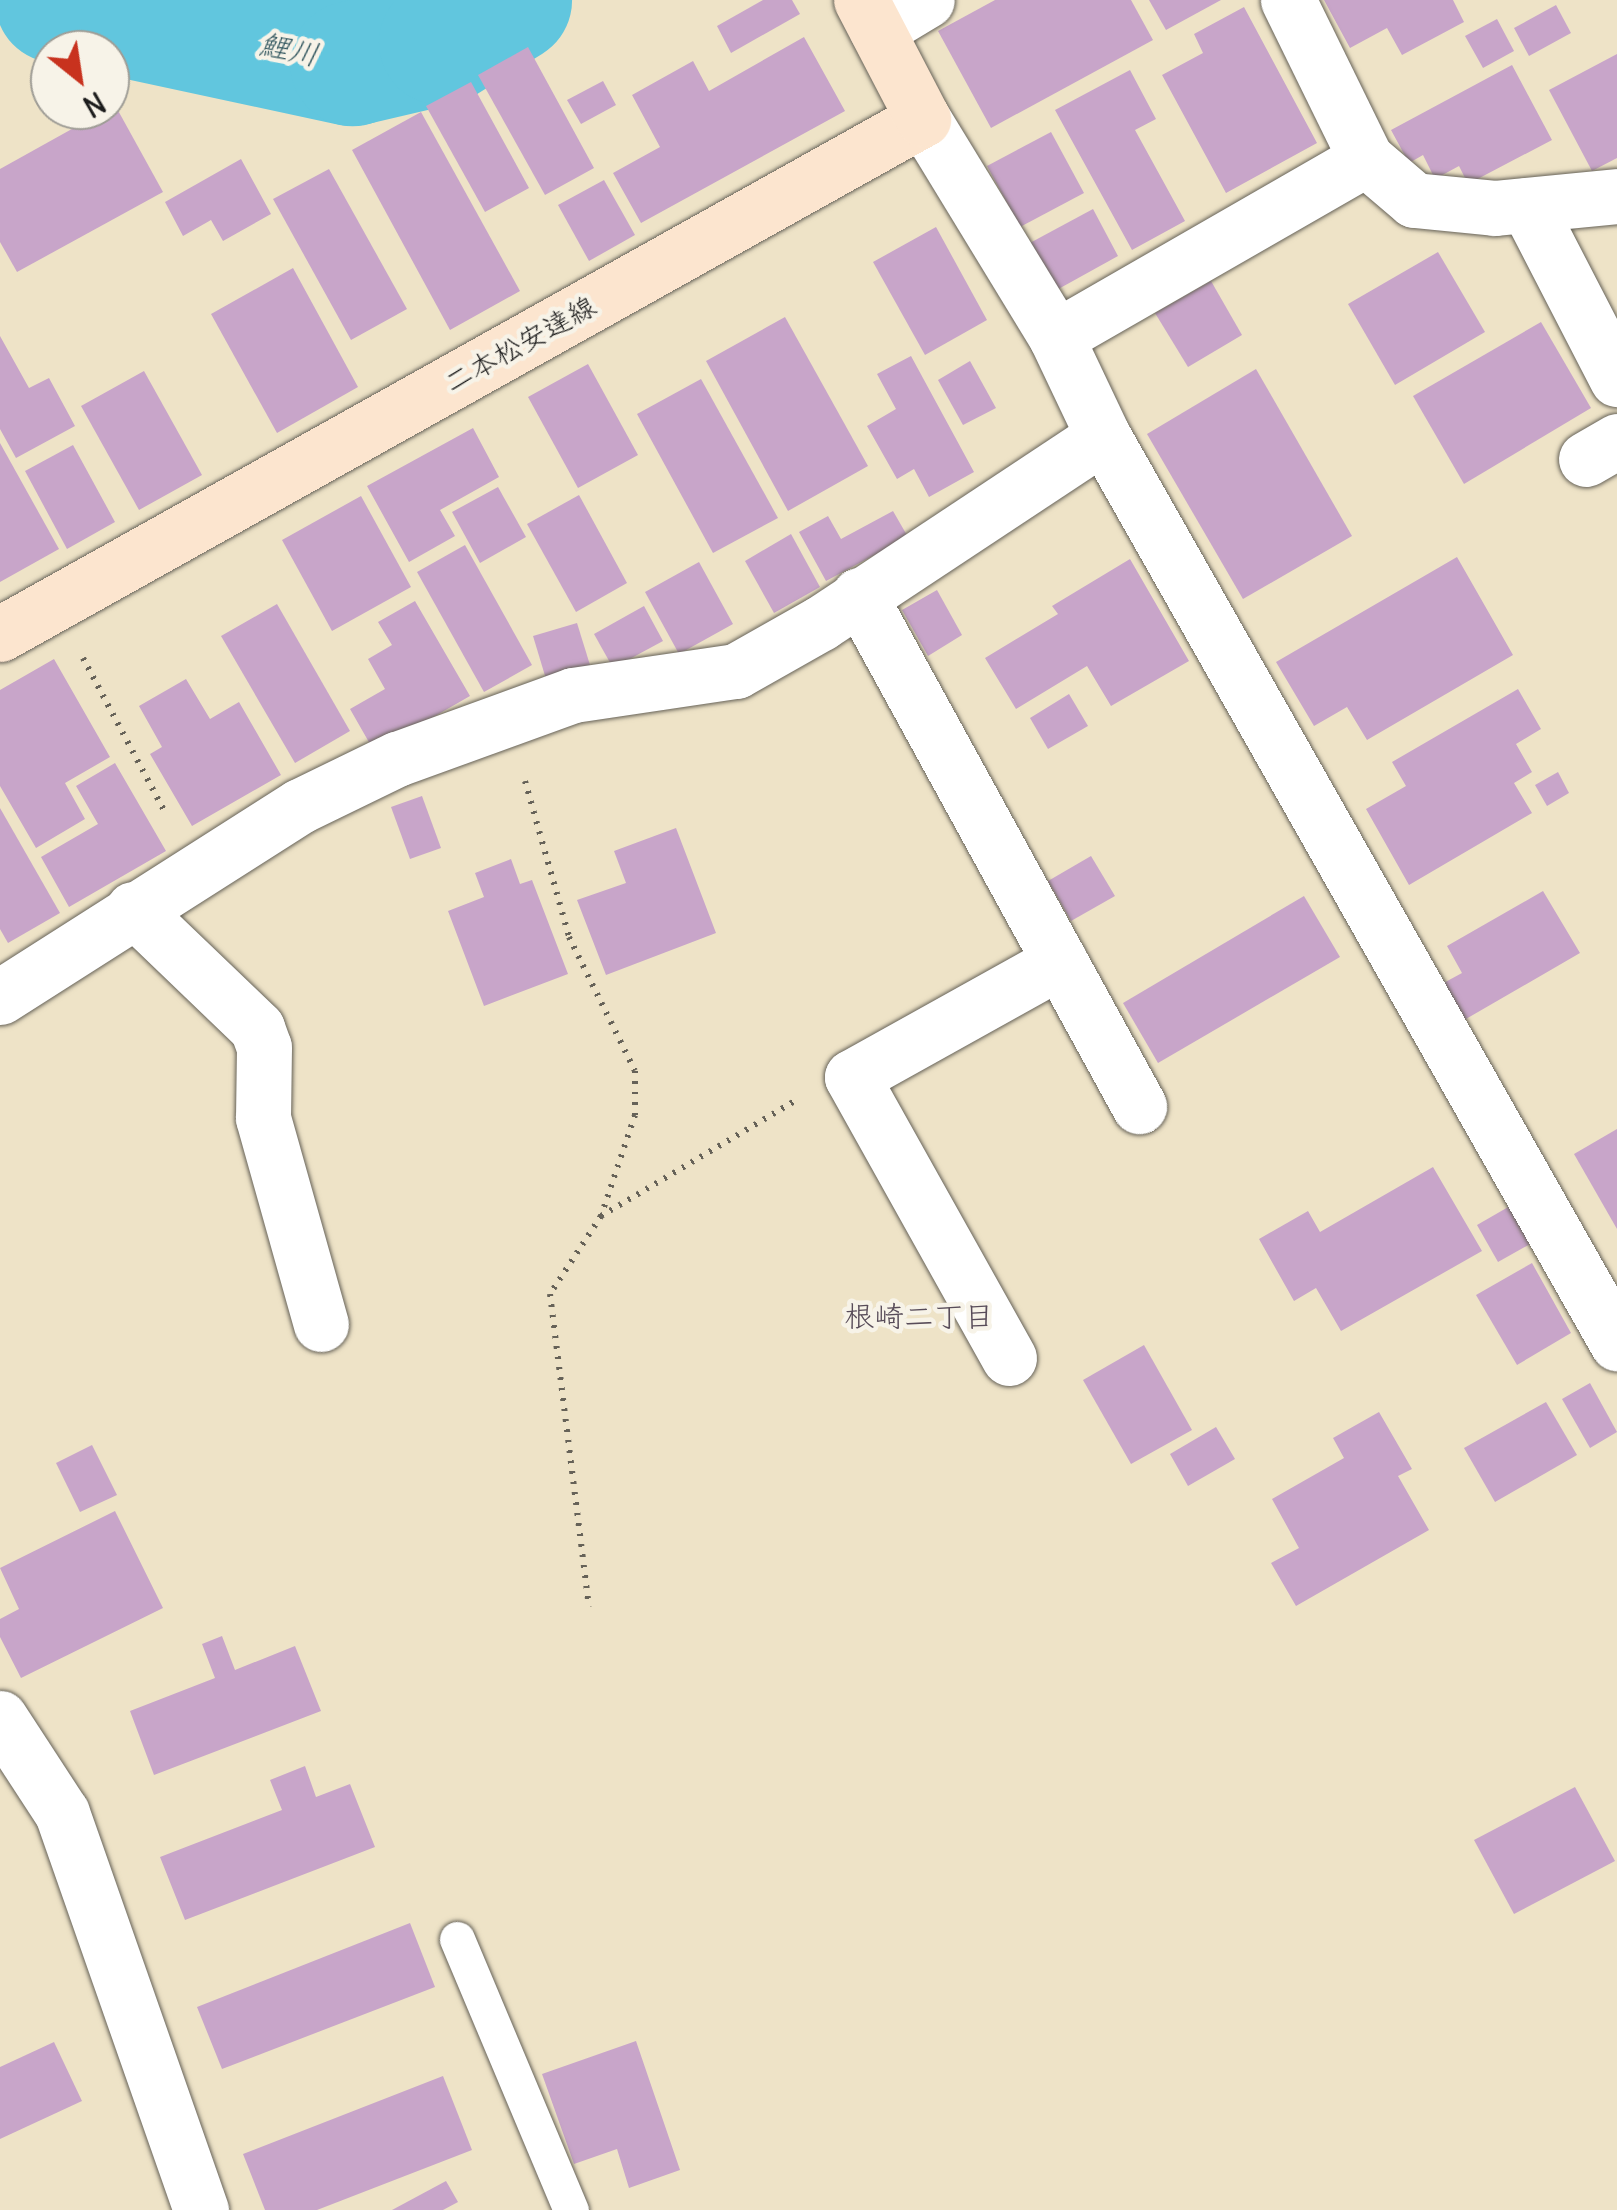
<!DOCTYPE html>
<meta charset="utf-8">
<style>
body{margin:0}
#map{position:relative;width:1617px;height:2210px;overflow:hidden;background:#eee3c7;font-family:Delius,"Klee One",sans-serif}
div>[style]{position:absolute}
.river>*{height:125px;margin:-62.5px;padding:0 62.5px;transform-origin:62.5px;border-radius:62.5px;background:#61c6de}
.building>*{inset:0;background:#c8a5c9}
.path>*{height:6px;margin-top:-3px;transform-origin:0;background:repeating-linear-gradient(90deg,#666258 0 2.5px,transparent 0 10.5px)}
.roads{filter:drop-shadow(0 0 2px #666258) drop-shadow(0 0 2px #666258)}
.service>*{height:35px;margin:-17.5px;padding:0 17.5px;transform-origin:17.5px;border-radius:17.5px;background:#fff}
.minor>*{height:55px;margin:-27.5px;padding:0 27.5px;transform-origin:27.5px;border-radius:27.5px;background:#fff}
.tertiary>*{height:55px;margin:-27.5px;padding:0 27.5px;transform-origin:27.5px;border-radius:27.5px;background:#fff}
.secondary>*{height:55px;margin:-27.5px;padding:0 27.5px;transform-origin:27.5px;border-radius:27.5px;background:#fce5cf}
span{translate:-50% -50%;white-space:nowrap;text-align:center;line-height:1.15;-webkit-text-stroke:9px #f7f3e8;paint-order:stroke}
.street-label{font-size:28px;color:#1c1c1c}
.water-label{font-size:30px;color:#345860;font-style:italic}
.neighbourhood-label{font-size:30px;color:#584c59}
.north{position:absolute;left:30px;top:30px;width:100px;height:100px;box-sizing:border-box;background:#f7f3e8;border:2px solid #9f9d96;border-radius:50%;rotate:150deg;font-size:28px;font-weight:700;line-height:40px;text-align:center;color:#1c1c1c}
.north::after{content:'';display:block;margin:auto;width:35px;height:45px;background:#c8321e;clip-path:polygon(50% 0,100% 100%,50% 72%,0 100%)}
</style>
<div id="map">
<div class="river">
<div style="left:57px;top:0;width:302px;rotate:12.1deg"></div>
<div style="left:352px;top:63px;width:91px;rotate:-13.3deg"></div>
<div style="left:441px;top:42px;width:80px;rotate:-31.7deg"></div>
</div>
<div class="building">
<div style="clip-path:polygon(763px 0,792px 0,800px 14px,731px 53px,717px 26px)"></div>
<div style="clip-path:polygon(995px 0,1131px 0,1153px 40px,991px 128px,938px 31px)"></div>
<div style="clip-path:polygon(1149px 0,1221px 0,1166px 30px)"></div>
<div style="clip-path:polygon(1324px 0,1453px 0,1464px 22px,1402px 55px,1387px 28px,1350px 48px)"></div>
<div style="clip-path:polygon(1556px 5px,1571px 33px,1529px 56px,1514px 28px)"></div>
<div style="clip-path:polygon(1244px 7px,1317px 143px,1226px 193px,1162px 75px,1203px 53px,1194px 34px)"></div>
<div style="clip-path:polygon(1497px 19px,1514px 51px,1483px 68px,1465px 36px)"></div>
<div style="clip-path:polygon(804px 37px,845px 111px,641px 223px,613px 173px,660px 147px,632px 95px,693px 61px,709px 91px)"></div>
<div style="clip-path:polygon(528px 47px,594px 168px,545px 195px,478px 75px)"></div>
<div style="clip-path:polygon(1617px 54px,1617px 158px,1592px 171px,1549px 90px)"></div>
<div style="clip-path:polygon(1512px 65px,1552px 140px,1468px 184px,1459px 166px,1435px 179px,1423px 155px,1409px 163px,1391px 130px)"></div>
<div style="clip-path:polygon(1130px 70px,1156px 119px,1135px 130px,1185px 221px,1132px 250px,1055px 110px)"></div>
<div style="clip-path:polygon(603px 81px,616px 105px,581px 124px,567px 100px)"></div>
<div style="clip-path:polygon(471px 82px,529px 188px,485px 212px,426px 106px)"></div>
<div style="clip-path:polygon(115px 105px,163px 192px,17px 272px,0 242px,0 169px)"></div>
<div style="clip-path:polygon(421px 112px,520px 291px,450px 330px,352px 150px)"></div>
<div style="clip-path:polygon(1051px 132px,1084px 193px,1020px 227px,987px 166px)"></div>
<div style="clip-path:polygon(241px 159px,271px 214px,223px 241px,211px 220px,183px 236px,165px 202px)"></div>
<div style="clip-path:polygon(329px 169px,407px 309px,351px 340px,273px 199px)"></div>
<div style="clip-path:polygon(604px 180px,635px 235px,589px 261px,558px 205px)"></div>
<div style="clip-path:polygon(1093px 209px,1118px 256px,1053px 292px,1028px 244px)"></div>
<div style="clip-path:polygon(936px 227px,987px 320px,925px 355px,873px 262px)"></div>
<div style="clip-path:polygon(1438px 252px,1485px 332px,1395px 385px,1348px 304px)"></div>
<div style="clip-path:polygon(293px 268px,358px 387px,277px 433px,211px 314px)"></div>
<div style="clip-path:polygon(1211px 281px,1242px 335px,1188px 367px,1155px 313px)"></div>
<div style="clip-path:polygon(785px 317px,868px 466px,788px 511px,706px 361px)"></div>
<div style="clip-path:polygon(1541px 322px,1591px 408px,1464px 484px,1413px 396px)"></div>
<div style="clip-path:polygon(0 336px,29px 388px,49px 378px,75px 426px,16px 458px,0 429px)"></div>
<div style="clip-path:polygon(911px 356px,974px 472px,929px 497px,914px 469px,897px 479px,867px 426px,896px 409px,877px 374px)"></div>
<div style="clip-path:polygon(970px 361px,996px 408px,963px 425px,938px 380px)"></div>
<div style="clip-path:polygon(588px 364px,638px 455px,578px 488px,528px 397px)"></div>
<div style="clip-path:polygon(1256px 369px,1352px 536px,1243px 599px,1147px 434px)"></div>
<div style="clip-path:polygon(144px 371px,202px 475px,139px 510px,81px 406px)"></div>
<div style="clip-path:polygon(701px 379px,778px 518px,713px 553px,637px 414px)"></div>
<div style="clip-path:polygon(473px 428px,499px 477px,440px 510px,455px 536px,409px 562px,367px 486px)"></div>
<div style="clip-path:polygon(0 443px,59px 549px,0 582px)"></div>
<div style="clip-path:polygon(73px 445px,115px 522px,67px 549px,25px 471px)"></div>
<div style="clip-path:polygon(498px 487px,526px 537px,480px 563px,452px 512px)"></div>
<div style="clip-path:polygon(579px 495px,627px 583px,576px 612px,527px 524px)"></div>
<div style="clip-path:polygon(361px 496px,411px 587px,332px 631px,282px 540px)"></div>
<div style="clip-path:polygon(893px 511px,908px 537px,826px 581px,799px 532px,828px 516px,841px 539px)"></div>
<div style="clip-path:polygon(791px 534px,820px 587px,774px 613px,745px 561px)"></div>
<div style="clip-path:polygon(465px 545px,532px 665px,484px 692px,417px 572px)"></div>
<div style="clip-path:polygon(1457px 557px,1513px 655px,1367px 740px,1347px 707px,1314px 726px,1276px 662px)"></div>
<div style="clip-path:polygon(1130px 559px,1189px 661px,1111px 706px,1087px 666px,1016px 709px,985px 658px,1058px 614px,1052px 606px)"></div>
<div style="clip-path:polygon(699px 562px,733px 624px,679px 654px,645px 592px)"></div>
<div style="clip-path:polygon(937px 590px,962px 635px,928px 656px,902px 610px)"></div>
<div style="clip-path:polygon(415px 601px,470px 696px,374px 751px,350px 709px,385px 689px,368px 659px,392px 645px,378px 622px)"></div>
<div style="clip-path:polygon(277px 604px,350px 731px,295px 763px,221px 636px)"></div>
<div style="clip-path:polygon(644px 606px,663px 641px,613px 668px,594px 634px)"></div>
<div style="clip-path:polygon(577px 623px,590px 665px,546px 679px,533px 636px)"></div>
<div style="clip-path:polygon(54px 659px,110px 757px,65px 783px,85px 819px,36px 848px,0 786px,0 690px)"></div>
<div style="clip-path:polygon(186px 679px,210px 719px,239px 702px,281px 775px,192px 826px,150px 754px,162px 747px,139px 706px)"></div>
<div style="clip-path:polygon(1518px 689px,1541px 729px,1516px 744px,1532px 772px,1514px 783px,1532px 813px,1409px 885px,1366px 809px,1406px 786px,1392px 762px)"></div>
<div style="clip-path:polygon(1069px 694px,1088px 726px,1048px 749px,1030px 718px)"></div>
<div style="clip-path:polygon(115px 763px,166px 851px,69px 907px,41px 857px,98px 824px,76px 786px)"></div>
<div style="clip-path:polygon(1558px 772px,1569px 793px,1547px 806px,1535px 785px)"></div>
<div style="clip-path:polygon(422px 796px,441px 848px,410px 859px,391px 807px)"></div>
<div style="clip-path:polygon(0 808px,60px 913px,8px 943px,0 929px)"></div>
<div style="clip-path:polygon(676px 828px,716px 933px,606px 975px,577px 900px,626px 883px,614px 851px)"></div>
<div style="clip-path:polygon(1091px 856px,1115px 896px,1071px 921px,1048px 881px)"></div>
<div style="clip-path:polygon(511px 859px,520px 884px,532px 880px,568px 974px,484px 1006px,448px 911px,484px 897px,475px 873px)"></div>
<div style="clip-path:polygon(1543px 891px,1580px 953px,1459px 1023px,1438px 986px,1462px 973px,1447px 946px)"></div>
<div style="clip-path:polygon(1304px 896px,1340px 957px,1158px 1063px,1123px 1003px)"></div>
<div style="clip-path:polygon(1617px 1129px,1617px 1229px,1574px 1154px)"></div>
<div style="clip-path:polygon(1433px 1167px,1482px 1251px,1341px 1331px,1316px 1288px,1294px 1301px,1259px 1239px,1308px 1211px,1320px 1232px)"></div>
<div style="clip-path:polygon(1510px 1206px,1532px 1243px,1498px 1262px,1477px 1225px)"></div>
<div style="clip-path:polygon(1532px 1263px,1571px 1333px,1517px 1365px,1476px 1295px)"></div>
<div style="clip-path:polygon(1144px 1345px,1192px 1430px,1131px 1464px,1083px 1380px)"></div>
<div style="clip-path:polygon(1590px 1383px,1617px 1432px,1590px 1448px,1562px 1399px)"></div>
<div style="clip-path:polygon(1546px 1402px,1577px 1455px,1495px 1502px,1464px 1448px)"></div>
<div style="clip-path:polygon(1379px 1412px,1412px 1469px,1398px 1476px,1429px 1530px,1296px 1606px,1271px 1563px,1299px 1548px,1272px 1499px,1344px 1458px,1333px 1438px)"></div>
<div style="clip-path:polygon(1216px 1427px,1235px 1459px,1188px 1486px,1170px 1454px)"></div>
<div style="clip-path:polygon(92px 1445px,117px 1495px,80px 1512px,56px 1463px)"></div>
<div style="clip-path:polygon(115px 1511px,163px 1608px,21px 1678px,0 1637px,0 1619px,19px 1609px,0 1568px)"></div>
<div style="clip-path:polygon(222px 1636px,235px 1670px,295px 1646px,321px 1711px,154px 1775px,130px 1711px,215px 1678px,202px 1644px)"></div>
<div style="clip-path:polygon(305px 1766px,316px 1797px,350px 1784px,375px 1847px,185px 1920px,160px 1857px,282px 1810px,270px 1780px)"></div>
<div style="clip-path:polygon(1575px 1787px,1615px 1861px,1514px 1914px,1474px 1840px)"></div>
<div style="clip-path:polygon(410px 1923px,435px 1987px,222px 2069px,197px 2007px)"></div>
<div style="clip-path:polygon(636px 2041px,680px 2170px,629px 2188px,617px 2149px,574px 2164px,542px 2074px)"></div>
<div style="clip-path:polygon(54px 2042px,82px 2101px,0 2139px,0 2067px)"></div>
<div style="clip-path:polygon(443px 2076px,472px 2150px,317px 2210px,265px 2210px,243px 2154px)"></div>
<div style="clip-path:polygon(446px 2181px,458px 2202px,443px 2210px,392px 2210px)"></div>
</div>
<div class="path">
<div style="left:83px;top:658px;width:177px;rotate:62deg"></div>
<div style="left:525px;top:781px;width:162px;rotate:74.2deg"></div>
<div style="left:569px;top:937px;width:149px;rotate:63.8deg"></div>
<div style="left:635px;top:1071px;width:44px;rotate:90deg"></div>
<div style="left:635px;top:1115px;width:107px;rotate:108.6deg"></div>
<div style="left:601px;top:1216px;width:93px;rotate:123.2deg"></div>
<div style="left:550px;top:1294px;width:315px;rotate:82.9deg"></div>
<div style="left:601px;top:1216px;width:226px;rotate:-30.7deg"></div>
</div>
<div class="roads">
<div class="service">
<div style="left:457px;top:1939px;width:294px;rotate:67.2deg"></div>
</div>
<div class="minor">
<div style="left:1288px;top:0;width:177px;rotate:63.9deg"></div>
<div style="left:923px;top:119px;width:255px;rotate:58.6deg"></div>
<div style="left:1056px;top:337px;width:110px;rotate:64.6deg"></div>
<div style="left:1103px;top:436px;width:1043px;rotate:60.46deg"></div>
<div style="left:1527px;top:205px;width:196px;rotate:62.7deg"></div>
<div style="left:1056px;top:337px;width:357px;rotate:-29.9deg"></div>
<div style="left:1366px;top:159px;width:63px;rotate:40.5deg"></div>
<div style="left:1414px;top:200px;width:81px;rotate:5.6deg"></div>
<div style="left:1495px;top:208px;width:123px;rotate:-5.6deg"></div>
<div style="left:1586px;top:459px;width:36px;rotate:-30deg"></div>
<div style="left:859px;top:595px;width:583px;rotate:61.28deg"></div>
<div style="left:133px;top:909px;width:172px;rotate:43.8deg"></div>
<div style="left:257px;top:1028px;width:20px;rotate:70deg"></div>
<div style="left:264px;top:1047px;width:71px;rotate:90.8deg"></div>
<div style="left:263px;top:1118px;width:214px;rotate:74.3deg"></div>
<div style="left:0;top:997px;width:356px;rotate:-32.5deg"></div>
<div style="left:300px;top:806px;width:108px;rotate:-25.9deg"></div>
<div style="left:397px;top:759px;width:187px;rotate:-20deg"></div>
<div style="left:573px;top:695px;width:165px;rotate:-8.4deg"></div>
<div style="left:736px;top:671px;width:98px;rotate:-29.5deg"></div>
<div style="left:821px;top:623px;width:338px;rotate:-33.5deg"></div>
<div style="left:1009px;top:1358px;width:322px;rotate:-119.2deg"></div>
<div style="left:852px;top:1077px;width:238px;rotate:-29.1deg"></div>
<div style="left:0;top:1718px;width:113px;rotate:56.9deg"></div>
<div style="left:62px;top:1813px;width:421px;rotate:70.7deg"></div>
</div>
<div class="tertiary">
<div style="left:877px;top:30px;width:58px;rotate:-31deg"></div>
</div>
<div class="secondary">
<div style="left:0;top:634px;width:1057px;rotate:-29.16deg"></div>
<div style="left:923px;top:119px;width:134px;rotate:-117.5deg"></div>
</div>
</div>
<div class="street-label">
<span style="left:520px;top:344px;rotate:-29deg">二本松安達線</span>
</div>
<div class="water-label">
<span style="left:289px;top:49px;rotate:12deg">鯉川</span>
</div>
<div class="neighbourhood-label">
<span style="left:919px;top:1316px">根崎二丁目</span>
</div>
<div class="north">N</div>
</div>
